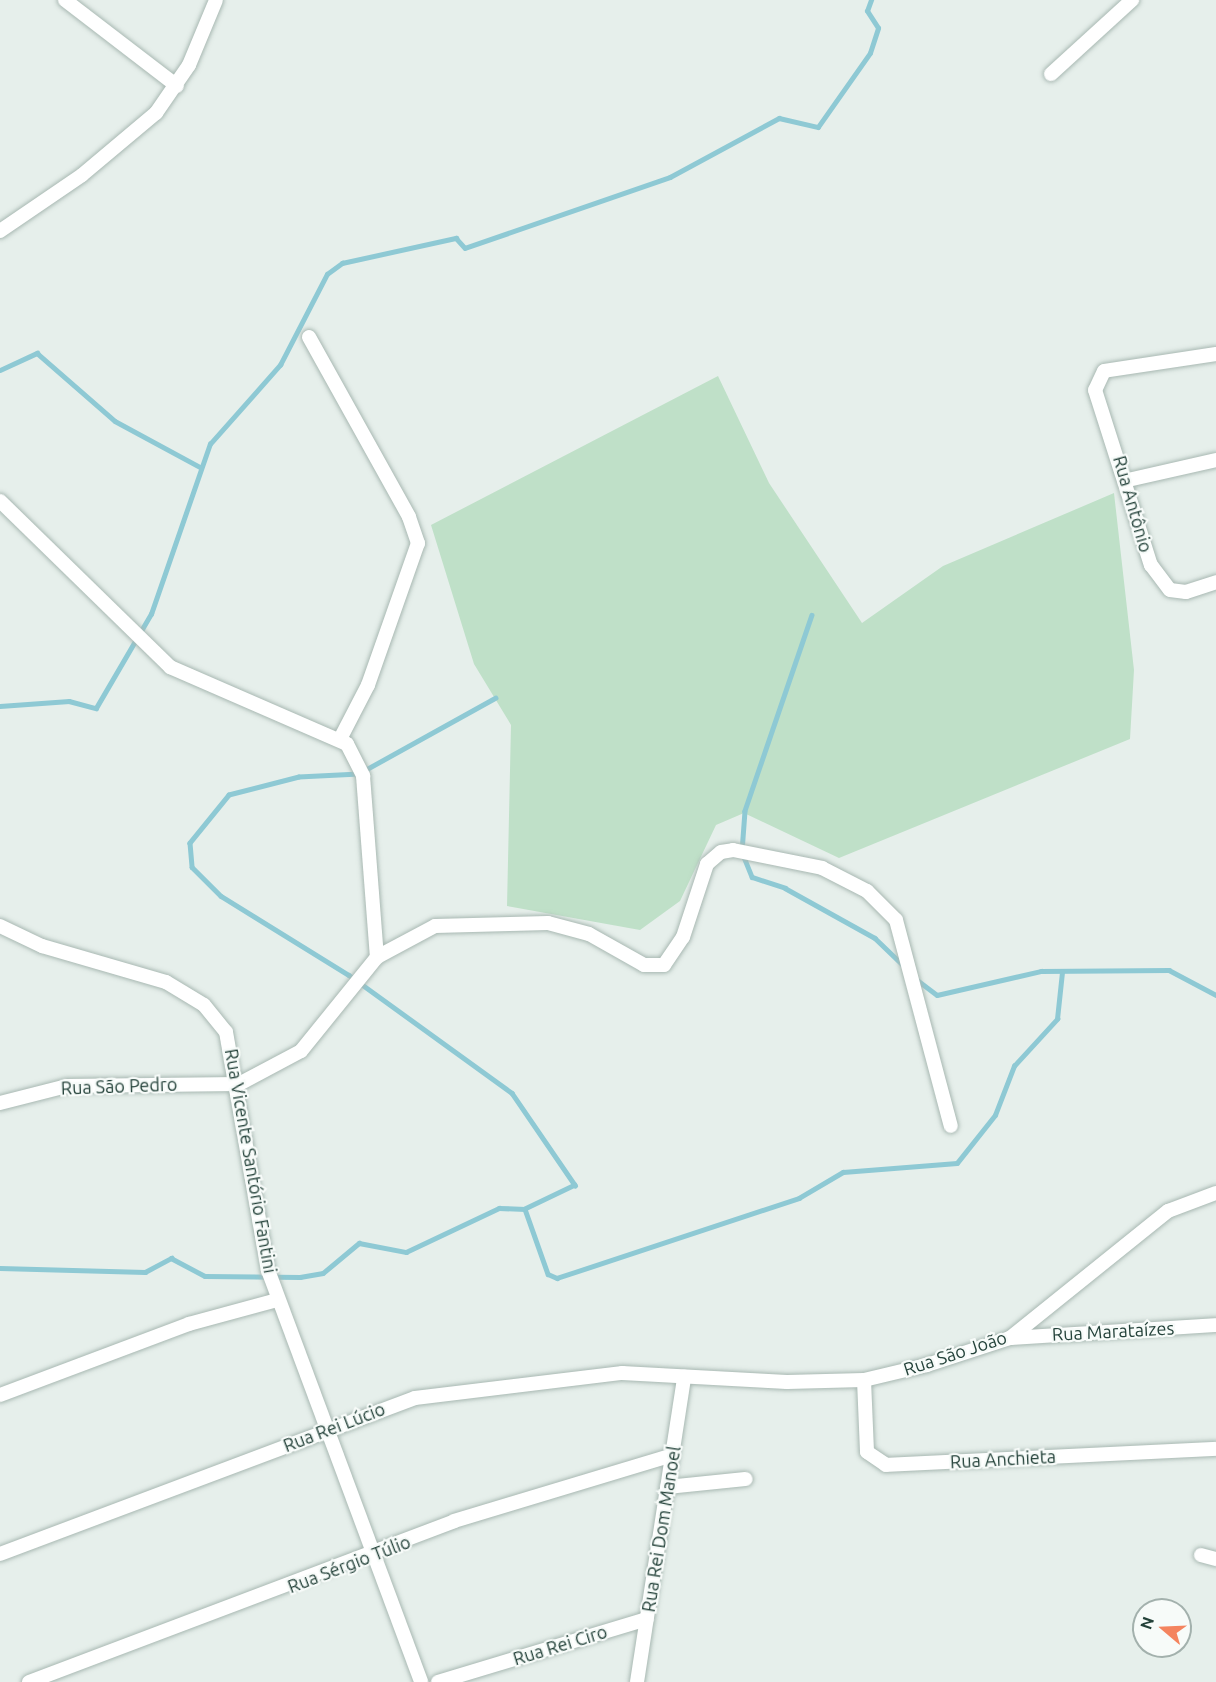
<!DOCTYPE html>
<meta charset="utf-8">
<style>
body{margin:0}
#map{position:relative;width:1216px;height:1682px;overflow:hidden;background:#e6efeb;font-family:Ubuntu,sans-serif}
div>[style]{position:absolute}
.green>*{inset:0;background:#bfe0c8}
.stream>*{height:4.5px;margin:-2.25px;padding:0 2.25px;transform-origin:2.25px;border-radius:2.25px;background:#8ec9d4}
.roads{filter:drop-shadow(0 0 2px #a8b8b2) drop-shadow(0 0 2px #a8b8b2)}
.street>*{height:14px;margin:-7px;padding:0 7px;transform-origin:7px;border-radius:7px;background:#fff}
span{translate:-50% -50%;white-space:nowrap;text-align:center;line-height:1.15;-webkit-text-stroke:4.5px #f7fbf9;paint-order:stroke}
.street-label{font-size:18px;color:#24423a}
.north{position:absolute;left:1132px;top:1598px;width:60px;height:60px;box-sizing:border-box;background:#f7fbf9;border:2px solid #a3b1ad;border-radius:50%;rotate:289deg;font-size:16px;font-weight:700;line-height:24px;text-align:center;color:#24423a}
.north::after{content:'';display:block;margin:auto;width:21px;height:27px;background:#f4845f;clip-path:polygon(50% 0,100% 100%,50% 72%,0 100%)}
</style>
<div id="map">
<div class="green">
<div style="clip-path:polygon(718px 376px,769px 483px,862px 623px,943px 566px,1114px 493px,1134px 670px,1130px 739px,839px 858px,744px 813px,716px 825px,680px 901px,640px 930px,507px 906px,511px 725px,474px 664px,431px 525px)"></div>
</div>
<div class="stream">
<div style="left:0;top:370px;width:41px;rotate:-24.7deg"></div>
<div style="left:37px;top:353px;width:103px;rotate:41.1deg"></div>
<div style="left:115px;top:421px;width:97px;rotate:28.4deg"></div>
<div style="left:812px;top:615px;width:207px;rotate:108.9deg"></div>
<div style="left:745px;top:811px;width:41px;rotate:94.2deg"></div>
<div style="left:742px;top:852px;width:27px;rotate:68deg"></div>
<div style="left:752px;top:877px;width:35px;rotate:18deg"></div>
<div style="left:785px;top:888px;width:103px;rotate:29.1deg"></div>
<div style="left:875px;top:938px;width:40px;rotate:44deg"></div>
<div style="left:496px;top:698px;width:157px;rotate:151deg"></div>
<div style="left:359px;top:774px;width:60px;rotate:177.1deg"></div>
<div style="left:299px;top:777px;width:72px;rotate:165.6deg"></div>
<div style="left:229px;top:795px;width:62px;rotate:129.1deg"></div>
<div style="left:190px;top:843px;width:24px;rotate:85deg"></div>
<div style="left:192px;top:867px;width:41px;rotate:45deg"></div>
<div style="left:221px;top:896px;width:150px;rotate:31.7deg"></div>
<div style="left:349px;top:975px;width:201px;rotate:35.9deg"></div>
<div style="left:512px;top:1093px;width:112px;rotate:55.6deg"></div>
<div style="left:575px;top:1185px;width:55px;rotate:154.4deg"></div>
<div style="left:0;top:706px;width:69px;rotate:-4.1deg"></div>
<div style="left:69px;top:701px;width:28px;rotate:15deg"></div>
<div style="left:96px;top:708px;width:109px;rotate:-59.7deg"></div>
<div style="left:151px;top:614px;width:180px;rotate:-70.9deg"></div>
<div style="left:210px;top:444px;width:106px;rotate:-48.5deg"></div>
<div style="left:280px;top:365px;width:102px;rotate:-62.7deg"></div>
<div style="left:327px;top:274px;width:19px;rotate:-36deg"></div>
<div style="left:342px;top:263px;width:117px;rotate:-12.4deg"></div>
<div style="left:456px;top:238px;width:13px;rotate:48deg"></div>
<div style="left:465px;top:248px;width:217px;rotate:-19.1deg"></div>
<div style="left:670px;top:177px;width:124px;rotate:-28.4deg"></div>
<div style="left:779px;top:118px;width:40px;rotate:13deg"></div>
<div style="left:818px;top:127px;width:90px;rotate:-54.9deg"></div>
<div style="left:870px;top:53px;width:26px;rotate:-72deg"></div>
<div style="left:878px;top:28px;width:20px;rotate:-123deg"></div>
<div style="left:867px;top:11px;width:12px;rotate:-70deg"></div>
<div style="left:916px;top:979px;width:26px;rotate:37deg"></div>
<div style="left:937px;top:995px;width:107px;rotate:-13deg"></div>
<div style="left:1041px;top:971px;width:128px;rotate:-0.4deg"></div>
<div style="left:1169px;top:970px;width:53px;rotate:28deg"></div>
<div style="left:525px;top:1209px;width:69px;rotate:70.5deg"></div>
<div style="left:548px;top:1274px;width:10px;rotate:24deg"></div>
<div style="left:557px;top:1278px;width:255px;rotate:-18.3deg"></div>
<div style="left:799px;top:1198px;width:51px;rotate:-30.6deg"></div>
<div style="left:843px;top:1172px;width:114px;rotate:-4.5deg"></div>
<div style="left:957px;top:1163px;width:61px;rotate:-51.6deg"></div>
<div style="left:995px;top:1115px;width:53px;rotate:-68.8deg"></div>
<div style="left:1014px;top:1066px;width:64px;rotate:-47.5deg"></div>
<div style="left:1057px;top:1019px;width:47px;rotate:-83.9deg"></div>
<div style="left:0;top:1268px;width:145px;rotate:1.6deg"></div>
<div style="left:145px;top:1272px;width:30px;rotate:-28deg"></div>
<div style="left:171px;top:1258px;width:38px;rotate:28deg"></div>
<div style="left:205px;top:1276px;width:95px;rotate:0.6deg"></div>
<div style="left:300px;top:1277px;width:23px;rotate:-10deg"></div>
<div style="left:323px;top:1273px;width:47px;rotate:-39.8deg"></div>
<div style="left:359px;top:1243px;width:48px;rotate:10.8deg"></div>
<div style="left:406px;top:1252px;width:103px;rotate:-25.3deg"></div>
<div style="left:499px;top:1208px;width:26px;rotate:2deg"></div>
</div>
<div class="roads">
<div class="street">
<div style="left:65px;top:0;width:141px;rotate:37.5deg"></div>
<div style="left:1051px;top:74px;width:110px;rotate:-42.4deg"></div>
<div style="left:0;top:231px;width:99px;rotate:-34.3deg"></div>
<div style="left:82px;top:175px;width:97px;rotate:-40deg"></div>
<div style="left:156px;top:113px;width:58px;rotate:-55.5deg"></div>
<div style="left:189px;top:65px;width:70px;rotate:-67.4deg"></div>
<div style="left:309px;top:337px;width:206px;rotate:60.9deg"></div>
<div style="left:409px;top:517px;width:28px;rotate:71deg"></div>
<div style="left:418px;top:543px;width:151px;rotate:109.4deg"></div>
<div style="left:368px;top:685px;width:61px;rotate:117.4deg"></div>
<div style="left:1216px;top:354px;width:113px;rotate:171.4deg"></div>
<div style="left:1104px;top:371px;width:21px;rotate:115deg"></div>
<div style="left:1095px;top:390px;width:184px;rotate:72.3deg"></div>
<div style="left:1151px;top:565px;width:31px;rotate:53deg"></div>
<div style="left:1170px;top:590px;width:16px;rotate:7deg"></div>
<div style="left:1186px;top:592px;width:32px;rotate:-18deg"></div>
<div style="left:1128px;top:480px;width:90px;rotate:-12.8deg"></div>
<div style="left:0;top:501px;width:238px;rotate:44.3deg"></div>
<div style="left:170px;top:667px;width:193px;rotate:23.5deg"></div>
<div style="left:347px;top:744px;width:36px;rotate:63deg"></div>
<div style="left:363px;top:776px;width:182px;rotate:85.6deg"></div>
<div style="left:0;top:926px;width:47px;rotate:25.5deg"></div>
<div style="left:42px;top:946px;width:129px;rotate:16.2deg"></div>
<div style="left:166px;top:982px;width:44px;rotate:31.2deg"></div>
<div style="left:204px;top:1005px;width:35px;rotate:51deg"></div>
<div style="left:226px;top:1032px;width:242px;rotate:80deg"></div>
<div style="left:268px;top:1270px;width:439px;rotate:69.6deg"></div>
<div style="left:0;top:1103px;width:69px;rotate:-14.2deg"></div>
<div style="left:67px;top:1086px;width:172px;rotate:-0.7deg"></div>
<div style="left:239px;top:1084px;width:70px;rotate:-28deg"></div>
<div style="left:301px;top:1051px;width:121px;rotate:-51deg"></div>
<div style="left:377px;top:957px;width:66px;rotate:-28.1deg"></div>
<div style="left:435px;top:926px;width:113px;rotate:-1.5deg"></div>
<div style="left:548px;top:923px;width:42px;rotate:15deg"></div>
<div style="left:589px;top:934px;width:63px;rotate:29.4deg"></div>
<div style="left:644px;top:965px;width:20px"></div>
<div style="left:664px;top:965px;width:34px;rotate:-56deg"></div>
<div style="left:683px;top:937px;width:77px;rotate:-71.8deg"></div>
<div style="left:707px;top:864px;width:18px;rotate:-41deg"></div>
<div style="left:721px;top:852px;width:12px;rotate:-9deg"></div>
<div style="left:733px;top:850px;width:91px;rotate:11.4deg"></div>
<div style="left:822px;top:868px;width:51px;rotate:27.1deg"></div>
<div style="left:867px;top:891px;width:41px;rotate:45deg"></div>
<div style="left:896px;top:920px;width:213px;rotate:75.1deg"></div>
<div style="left:1010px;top:1338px;width:206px;rotate:-3.6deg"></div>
<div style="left:864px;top:1380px;width:72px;rotate:87.6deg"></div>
<div style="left:867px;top:1452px;width:23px;rotate:34deg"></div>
<div style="left:886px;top:1465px;width:330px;rotate:-2.8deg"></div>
<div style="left:0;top:1395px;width:202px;rotate:-20.6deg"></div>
<div style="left:189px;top:1324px;width:91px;rotate:-15.3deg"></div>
<div style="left:667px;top:1487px;width:79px;rotate:-5.8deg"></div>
<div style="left:0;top:1554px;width:443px;rotate:-20.6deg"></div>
<div style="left:415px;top:1398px;width:209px;rotate:-6.9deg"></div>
<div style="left:622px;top:1373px;width:165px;rotate:3.1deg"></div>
<div style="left:787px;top:1382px;width:77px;rotate:-1.5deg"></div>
<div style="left:864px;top:1380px;width:65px;rotate:-13.4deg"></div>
<div style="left:927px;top:1365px;width:87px;rotate:-18deg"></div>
<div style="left:1010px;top:1338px;width:203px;rotate:-38.8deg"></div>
<div style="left:1168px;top:1211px;width:51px;rotate:-20.6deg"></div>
<div style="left:1201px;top:1555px;width:16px;rotate:15deg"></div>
<div style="left:29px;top:1682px;width:454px;rotate:-20.7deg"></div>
<div style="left:454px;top:1521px;width:228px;rotate:-16.8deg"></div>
<div style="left:438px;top:1682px;width:218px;rotate:-16.8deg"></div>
<div style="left:637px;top:1682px;width:309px;rotate:-81.2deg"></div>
</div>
</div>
<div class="street-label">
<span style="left:1133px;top:504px;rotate:74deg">Rua Antônio</span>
<span style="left:119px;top:1086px;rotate:-2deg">Rua São Pedro</span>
<span style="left:251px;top:1161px;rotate:80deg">Rua Vicente Santório Fantini</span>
<span style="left:1113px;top:1331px;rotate:-3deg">Rua Marataízes</span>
<span style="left:955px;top:1353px;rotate:-18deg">Rua São João</span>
<span style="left:334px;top:1427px;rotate:-21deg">Rua Rei Lúcio</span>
<span style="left:1003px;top:1459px;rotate:-3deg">Rua Anchieta</span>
<span style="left:661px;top:1529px;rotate:-81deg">Rua Rei Dom Manoel</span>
<span style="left:349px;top:1564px;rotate:-21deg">Rua Sérgio Túlio</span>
<span style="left:560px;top:1645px;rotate:-17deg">Rua Rei Ciro</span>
</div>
<div class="north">N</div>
</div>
